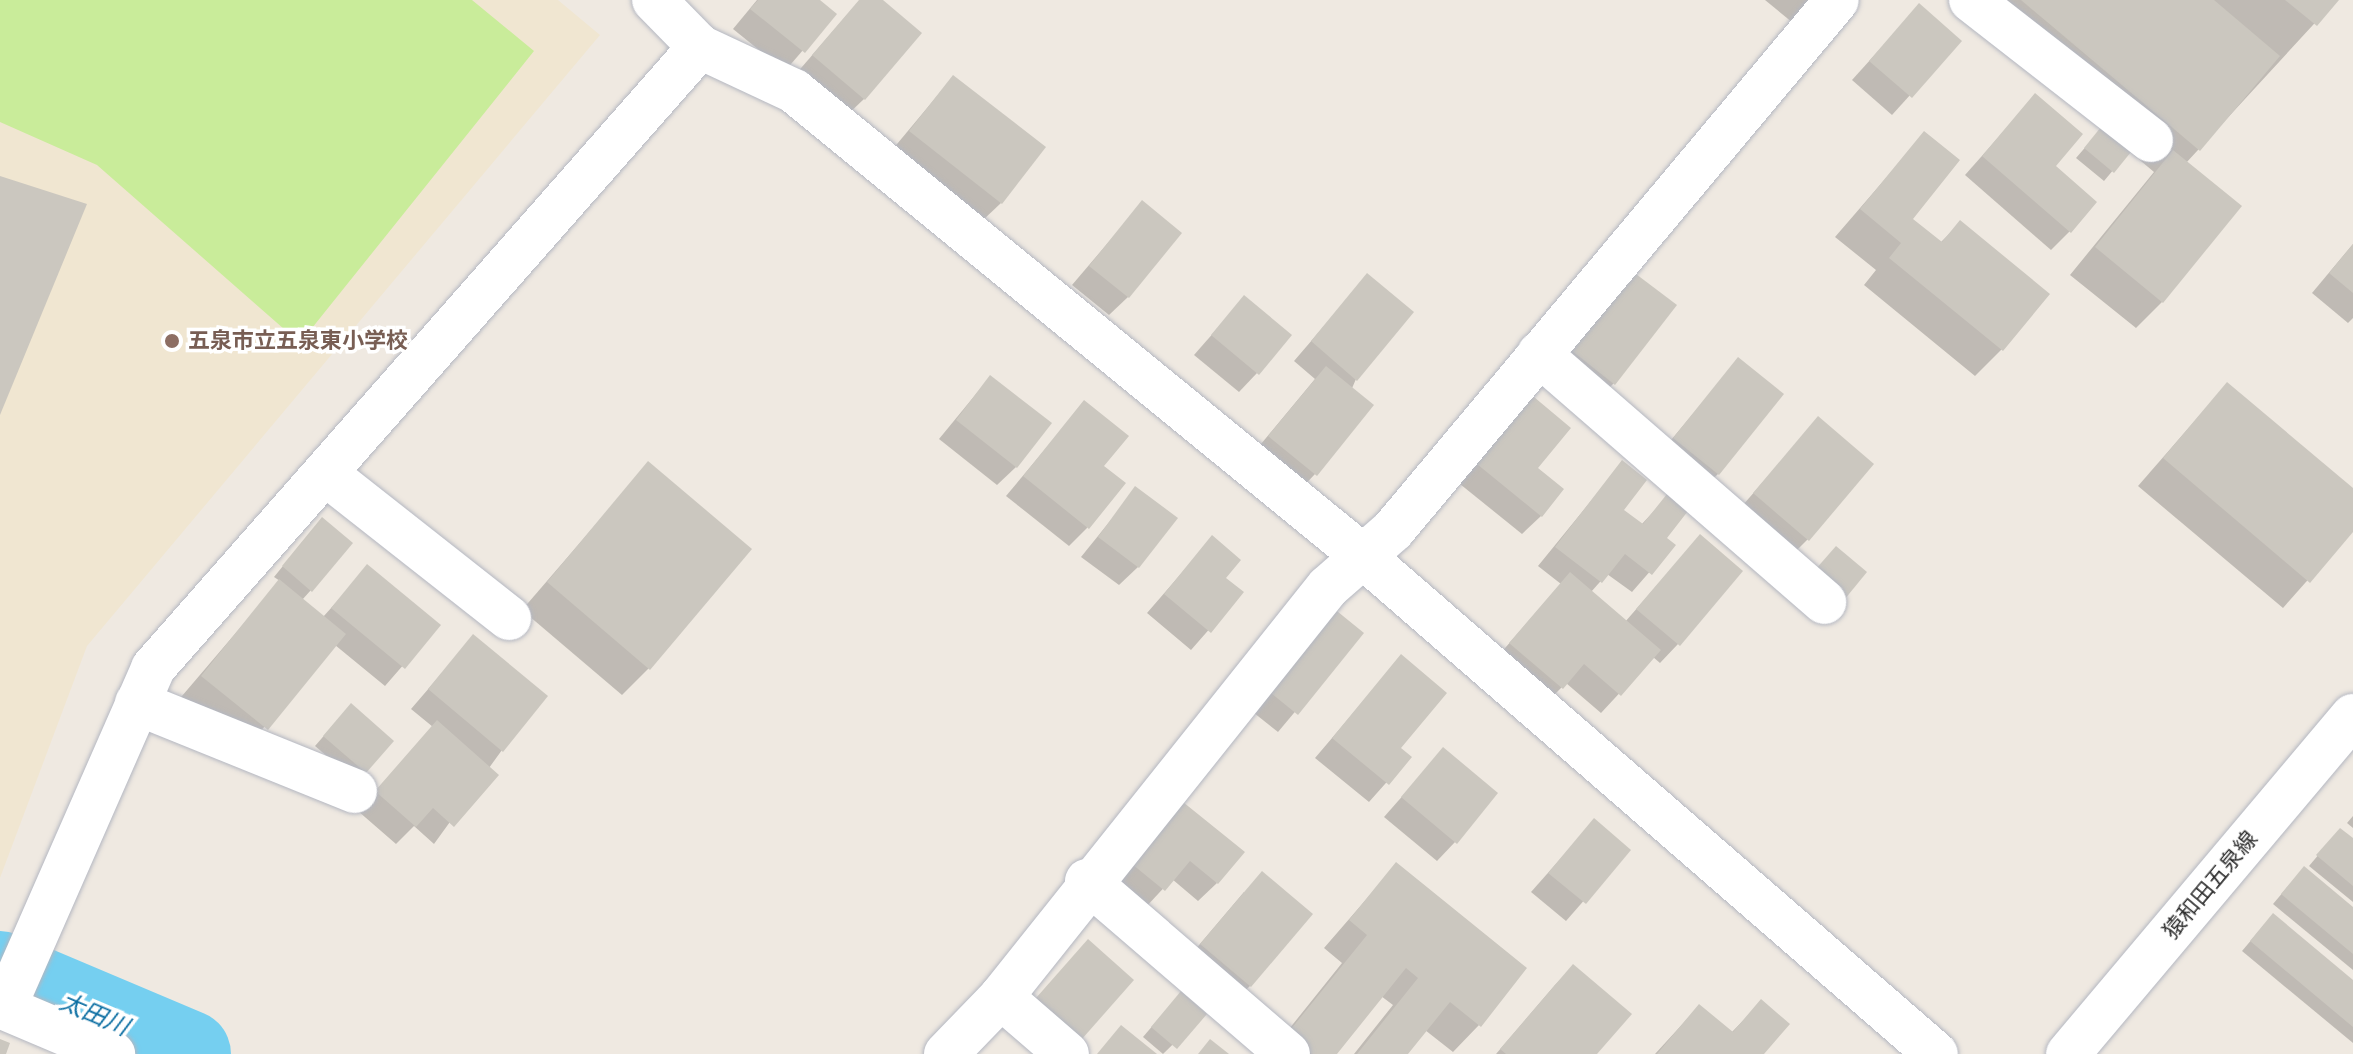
<!DOCTYPE html>
<meta charset="utf-8">
<style>
body{margin:0}
#map{position:relative;width:2353px;height:1054px;overflow:hidden;background:#efe9e1;font-family:"Fira Sans","Noto Sans JP",sans-serif}
div>[style]{position:absolute}
.education>*{inset:0;background:#f0e6d1}
.pitch>*{inset:0;background:#c9ec9a}
.shadow>*{inset:0;background:#0003}
.river>*{height:88px;margin:-44px;padding:0 44px;transform-origin:44px;border-radius:44px;background:#75cff0}
.building>*{inset:0;background:#cbc7bf}
.roads{filter:drop-shadow(0 0 2px #b4b7c1) drop-shadow(0 0 2px #b4b7c1)}
.minor>*{height:44px;margin:-22px;padding:0 22px;transform-origin:22px;border-radius:22px;background:#fff}
.tertiary>*{height:44px;margin:-22px;padding:0 22px;transform-origin:22px;border-radius:22px;background:#fff}
.secondary>*{height:44px;margin:-22px;padding:0 22px;transform-origin:22px;border-radius:22px;background:#fff}
.dots>*{width:22px;height:22px;translate:-50% -50%;box-sizing:border-box;border:4px solid #fff;border-radius:50%}
span{translate:-50% -50%;white-space:nowrap;text-align:center;line-height:1.15;-webkit-text-stroke:7px #fff;paint-order:stroke}
.education-label{font-size:22px;color:#785e54;font-weight:700}
.left{translate:0 -50%;text-align:left}
.street-label{font-size:22px;color:#2e2e2e}
.water-label{font-size:24px;color:#0d6fa3;font-style:italic}
</style>
<div id="map">
<div class="education">
<div style="clip-path:polygon(0 0,558px 0,600px 35px,87px 646px,0 878px)"></div>
</div>
<div class="pitch">
<div style="clip-path:polygon(0 0,472px 0,534px 51px,300px 343px,97px 165px,0 122px)"></div>
</div>
<div class="shadow">
<div style="clip-path:polygon(757px 0,817px 0,834px 14px,785px 71px,733px 29px)"></div>
<div style="clip-path:polygon(860px 0,880px 0,864px 99px,845px 117px,795px 75px)"></div>
<div style="clip-path:polygon(1765px 0,1824px 0,1798px 27px)"></div>
<div style="clip-path:polygon(1950px 0,2336px 0,2186px 163px,2162px 302px,2136px 328px,2070px 275px,2154px 172px,2129px 151px,2104px 181px,2076px 158px,2102px 128px)"></div>
<div style="clip-path:polygon(1919px 6px,1959px 41px,1892px 115px,1852px 80px)"></div>
<div style="clip-path:polygon(953px 77px,1001px 203px,982px 221px,892px 150px)"></div>
<div style="clip-path:polygon(2035px 96px,2070px 231px,2051px 250px,1965px 175px)"></div>
<div style="clip-path:polygon(1924px 134px,1910px 219px,1940px 243px,1960px 223px,2002px 349px,1975px 376px,1864px 285px,1876px 270px,1835px 237px)"></div>
<div style="clip-path:polygon(1142px 203px,1128px 297px,1109px 315px,1072px 285px)"></div>
<div style="clip-path:polygon(2353px 244px,2353px 318px,2348px 323px,2312px 293px)"></div>
<div style="clip-path:polygon(1368px 275px,1356px 379px,1315px 474px,1297px 493px,1251px 456px,1315px 379px,1294px 361px)"></div>
<div style="clip-path:polygon(1609px 289px,1614px 383px,1595px 402px,1550px 367px)"></div>
<div style="clip-path:polygon(1244px 298px,1257px 373px,1239px 392px,1194px 355px)"></div>
<div style="clip-path:polygon(1738px 360px,1718px 474px,1699px 492px,1656px 458px)"></div>
<div style="clip-path:polygon(990px 377px,1016px 467px,997px 485px,939px 439px)"></div>
<div style="clip-path:polygon(2227px 384px,2353px 491px,2353px 529px,2283px 608px,2138px 486px)"></div>
<div style="clip-path:polygon(1528px 395px,1541px 516px,1522px 534px,1455px 480px)"></div>
<div style="clip-path:polygon(1084px 403px,1087px 528px,1069px 546px,1006px 496px)"></div>
<div style="clip-path:polygon(1818px 419px,1808px 539px,1789px 558px,1736px 513px)"></div>
<div style="clip-path:polygon(1622px 463px,1621px 510px,1641px 525px,1667px 497px,1664px 538px,1673px 545px,1632px 592px,1607px 574px,1591px 592px,1625px 622px,1700px 536px,1678px 644px,1660px 663px,1653px 657px,1601px 713px,1566px 683px,1543px 706px,1492px 663px,1561px 584px,1538px 566px)"></div>
<div style="clip-path:polygon(648px 464px,649px 668px,622px 695px,522px 610px)"></div>
<div style="clip-path:polygon(1136px 489px,1138px 567px,1119px 585px,1081px 557px)"></div>
<div style="clip-path:polygon(313px 529px,311px 590px,302px 600px,323px 617px,368px 567px,438px 625px,385px 686px,335px 645px,240px 755px,176px 703px,280px 581px,274px 577px)"></div>
<div style="clip-path:polygon(1212px 538px,1224px 578px,1241px 593px,1191px 650px,1147px 613px)"></div>
<div style="clip-path:polygon(1361px 633px,1278px 732px,1244px 705px)"></div>
<div style="clip-path:polygon(473px 637px,502px 750px,434px 844px,414px 826px,396px 844px,358px 811px,433px 727px,411px 709px)"></div>
<div style="clip-path:polygon(1401px 657px,1398px 748px,1409px 757px,1369px 802px,1315px 758px)"></div>
<div style="clip-path:polygon(342px 715px,391px 741px,356px 781px,315px 746px)"></div>
<div style="clip-path:polygon(1443px 750px,1455px 842px,1437px 861px,1384px 817px)"></div>
<div style="clip-path:polygon(1178px 800px,1217px 883px,1198px 901px,1172px 879px,1145px 908px,1110px 879px)"></div>
<div style="clip-path:polygon(2353px 816px,2353px 828px,2347px 823px)"></div>
<div style="clip-path:polygon(1594px 821px,1628px 850px,1566px 921px,1531px 892px)"></div>
<div style="clip-path:polygon(2331px 840px,2353px 841px,2353px 902px,2309px 866px)"></div>
<div style="clip-path:polygon(1396px 865px,1479px 1025px,1453px 1052px,1425px 1030px,1406px 1054px,1354px 1054px,1393px 1005px,1381px 996px,1335px 1054px,1269px 1054px,1342px 963px,1324px 948px)"></div>
<div style="clip-path:polygon(2295px 878px,2353px 909px,2353px 970px,2273px 904px)"></div>
<div style="clip-path:polygon(1244px 892px,1250px 986px,1231px 1004px,1183px 964px)"></div>
<div style="clip-path:polygon(2264px 925px,2353px 982px,2353px 1043px,2242px 951px)"></div>
<div style="clip-path:polygon(1573px 967px,1595px 1054px,1496px 1054px,1555px 985px)"></div>
<div style="clip-path:polygon(1761px 1002px,1761px 1054px,1655px 1054px,1699px 1006px,1731px 1033px)"></div>
<div style="clip-path:polygon(1172px 1003px,1204px 1014px,1163px 1054px,1143px 1037px)"></div>
</div>
<div class="river">
<div style="left:0;top:975px;width:203px;rotate:22.9deg"></div>
</div>
<div class="building">
<div style="clip-path:polygon(758px 0,820px 0,837px 14px,805px 53px,750px 9px)"></div>
<div style="clip-path:polygon(859px 0,883px 0,922px 33px,865px 100px,812px 55px)"></div>
<div style="clip-path:polygon(2021px 0,2214px 0,2280px 56px,2200px 151px)"></div>
<div style="clip-path:polygon(2285px 0,2339px 0,2317px 26px)"></div>
<div style="clip-path:polygon(1919px 3px,1962px 41px,1912px 98px,1869px 61px)"></div>
<div style="clip-path:polygon(953px 75px,1046px 147px,1002px 204px,909px 131px)"></div>
<div style="clip-path:polygon(2035px 93px,2083px 134px,2056px 166px,2097px 202px,2071px 233px,1982px 156px)"></div>
<div style="clip-path:polygon(2105px 122px,2135px 147px,2114px 173px,2084px 148px)"></div>
<div style="clip-path:polygon(1924px 131px,1960px 160px,1913px 219px,1942px 242px,1960px 220px,2050px 294px,2003px 351px,1889px 258px,1901px 243px,1860px 209px)"></div>
<div style="clip-path:polygon(2173px 150px,2242px 206px,2163px 303px,2095px 247px)"></div>
<div style="clip-path:polygon(0 176px,87px 204px,0 415px)"></div>
<div style="clip-path:polygon(1142px 200px,1182px 233px,1129px 298px,1089px 266px)"></div>
<div style="clip-path:polygon(2353px 244px,2353px 293px,2329px 273px)"></div>
<div style="clip-path:polygon(1628px 268px,1677px 305px,1615px 385px,1567px 347px)"></div>
<div style="clip-path:polygon(1367px 273px,1414px 312px,1357px 381px,1311px 341px)"></div>
<div style="clip-path:polygon(1244px 295px,1292px 335px,1259px 375px,1211px 335px)"></div>
<div style="clip-path:polygon(1738px 357px,1784px 394px,1719px 475px,1673px 438px)"></div>
<div style="clip-path:polygon(1326px 366px,1374px 405px,1317px 476px,1268px 436px)"></div>
<div style="clip-path:polygon(990px 375px,1052px 423px,1017px 468px,956px 420px)"></div>
<div style="clip-path:polygon(2227px 382px,2353px 488px,2353px 532px,2310px 583px,2163px 458px)"></div>
<div style="clip-path:polygon(1528px 392px,1571px 428px,1538px 468px,1564px 489px,1542px 517px,1472px 460px)"></div>
<div style="clip-path:polygon(1084px 400px,1129px 436px,1104px 466px,1126px 483px,1089px 529px,1023px 476px)"></div>
<div style="clip-path:polygon(1818px 416px,1874px 464px,1809px 541px,1753px 493px)"></div>
<div style="clip-path:polygon(1622px 460px,1647px 480px,1624px 510px,1643px 524px,1667px 494px,1688px 511px,1667px 538px,1676px 545px,1652px 575px,1625px 554px,1602px 583px,1555px 547px)"></div>
<div style="clip-path:polygon(648px 461px,752px 549px,650px 670px,547px 582px)"></div>
<div style="clip-path:polygon(1135px 486px,1178px 518px,1139px 568px,1098px 537px)"></div>
<div style="clip-path:polygon(322px 517px,353px 543px,312px 592px,282px 566px)"></div>
<div style="clip-path:polygon(1700px 534px,1743px 571px,1680px 646px,1636px 609px)"></div>
<div style="clip-path:polygon(1212px 535px,1241px 560px,1226px 578px,1244px 592px,1211px 633px,1164px 594px)"></div>
<div style="clip-path:polygon(1836px 546px,1867px 572px,1840px 605px,1808px 578px)"></div>
<div style="clip-path:polygon(367px 564px,441px 625px,405px 669px,331px 608px)"></div>
<div style="clip-path:polygon(1570px 572px,1661px 650px,1621px 696px,1584px 664px,1563px 689px,1509px 643px)"></div>
<div style="clip-path:polygon(279px 579px,346px 634px,268px 730px,201px 676px)"></div>
<div style="clip-path:polygon(1327px 603px,1364px 633px,1298px 715px,1261px 685px)"></div>
<div style="clip-path:polygon(473px 634px,548px 696px,503px 752px,428px 689px)"></div>
<div style="clip-path:polygon(1401px 654px,1447px 693px,1401px 748px,1412px 757px,1389px 785px,1332px 738px)"></div>
<div style="clip-path:polygon(351px 703px,394px 741px,366px 773px,323px 736px)"></div>
<div style="clip-path:polygon(437px 720px,499px 775px,454px 827px,433px 808px,416px 827px,375px 791px)"></div>
<div style="clip-path:polygon(1443px 747px,1498px 793px,1457px 844px,1401px 797px)"></div>
<div style="clip-path:polygon(1178px 798px,1245px 852px,1218px 884px,1190px 861px,1165px 891px,1127px 860px)"></div>
<div style="clip-path:polygon(1594px 818px,1631px 850px,1586px 904px,1548px 873px)"></div>
<div style="clip-path:polygon(2340px 828px,2353px 838px,2353px 886px,2316px 855px)"></div>
<div style="clip-path:polygon(1396px 862px,1527px 968px,1481px 1027px,1450px 1002px,1408px 1054px,1357px 1054px,1418px 978px,1406px 968px,1337px 1054px,1312px 1054px,1287px 1034px,1367px 935px,1349px 920px)"></div>
<div style="clip-path:polygon(2304px 866px,2353px 907px,2353px 954px,2281px 894px)"></div>
<div style="clip-path:polygon(1262px 871px,1313px 914px,1251px 987px,1200px 944px)"></div>
<div style="clip-path:polygon(2273px 913px,2353px 980px,2353px 1027px,2250px 941px)"></div>
<div style="clip-path:polygon(1088px 939px,1134px 980px,1082px 1039px,1036px 998px)"></div>
<div style="clip-path:polygon(1573px 964px,1632px 1014px,1597px 1054px,1506px 1054px,1500px 1049px)"></div>
<div style="clip-path:polygon(1181px 991px,1207px 1014px,1177px 1049px,1151px 1027px)"></div>
<div style="clip-path:polygon(1761px 999px,1790px 1024px,1764px 1054px,1657px 1054px,1699px 1004px,1733px 1032px)"></div>
<div style="clip-path:polygon(1121px 1025px,1157px 1054px,1097px 1054px)"></div>
<div style="clip-path:polygon(0 1039px,10px 1043px,6px 1054px,0 1054px)"></div>
<div style="clip-path:polygon(1210px 1039px,1229px 1054px,1198px 1054px)"></div>
</div>
<div class="roads">
<div class="minor">
<div style="left:654px;top:0;width:66px;rotate:45.6deg"></div>
<div style="left:1971px;top:0;width:228px;rotate:37.9deg"></div>
<div style="left:1539px;top:354px;width:378px;rotate:41deg"></div>
<div style="left:326px;top:474px;width:233px;rotate:38.2deg"></div>
<div style="left:137px;top:703px;width:235px;rotate:22deg"></div>
<div style="left:1087px;top:881px;width:265px;rotate:40.7deg"></div>
<div style="left:1001px;top:997px;width:87px;rotate:40.8deg"></div>
<div style="left:0;top:1006px;width:123px;rotate:23deg"></div>
<div style="left:946px;top:1054px;width:79px;rotate:-46deg"></div>
<div style="left:1001px;top:997px;width:524px;rotate:-51.43deg"></div>
<div style="left:1328px;top:587px;width:86px;rotate:-41.2deg"></div>
<div style="left:1393px;top:530px;width:691px;rotate:-50.05deg"></div>
</div>
<div class="tertiary">
<div style="left:4px;top:1008px;width:371px;rotate:-66.3deg"></div>
<div style="left:153px;top:668px;width:828px;rotate:-48.63deg"></div>
<div style="left:700px;top:47px;width:104px;rotate:25.1deg"></div>
<div style="left:794px;top:91px;width:730px;rotate:39.27deg"></div>
<div style="left:1359px;top:553px;width:764px;rotate:40.97deg"></div>
</div>
<div class="secondary">
<div style="left:2068px;top:1054px;width:442px;rotate:-49.9deg"></div>
</div>
</div>
<div class="dots">
<div style="left:172px;top:341px;background:#8d6e63"></div>
</div>
<div class="education-label">
<span class="left" style="left:188px;top:341px">五泉市立五泉東小学校</span>
</div>
<div class="street-label">
<span style="left:2210px;top:885px;rotate:-50deg">猿和田五泉線</span>
</div>
<div class="water-label">
<span style="left:94px;top:1015px;rotate:23deg">太田川</span>
</div>
</div>
